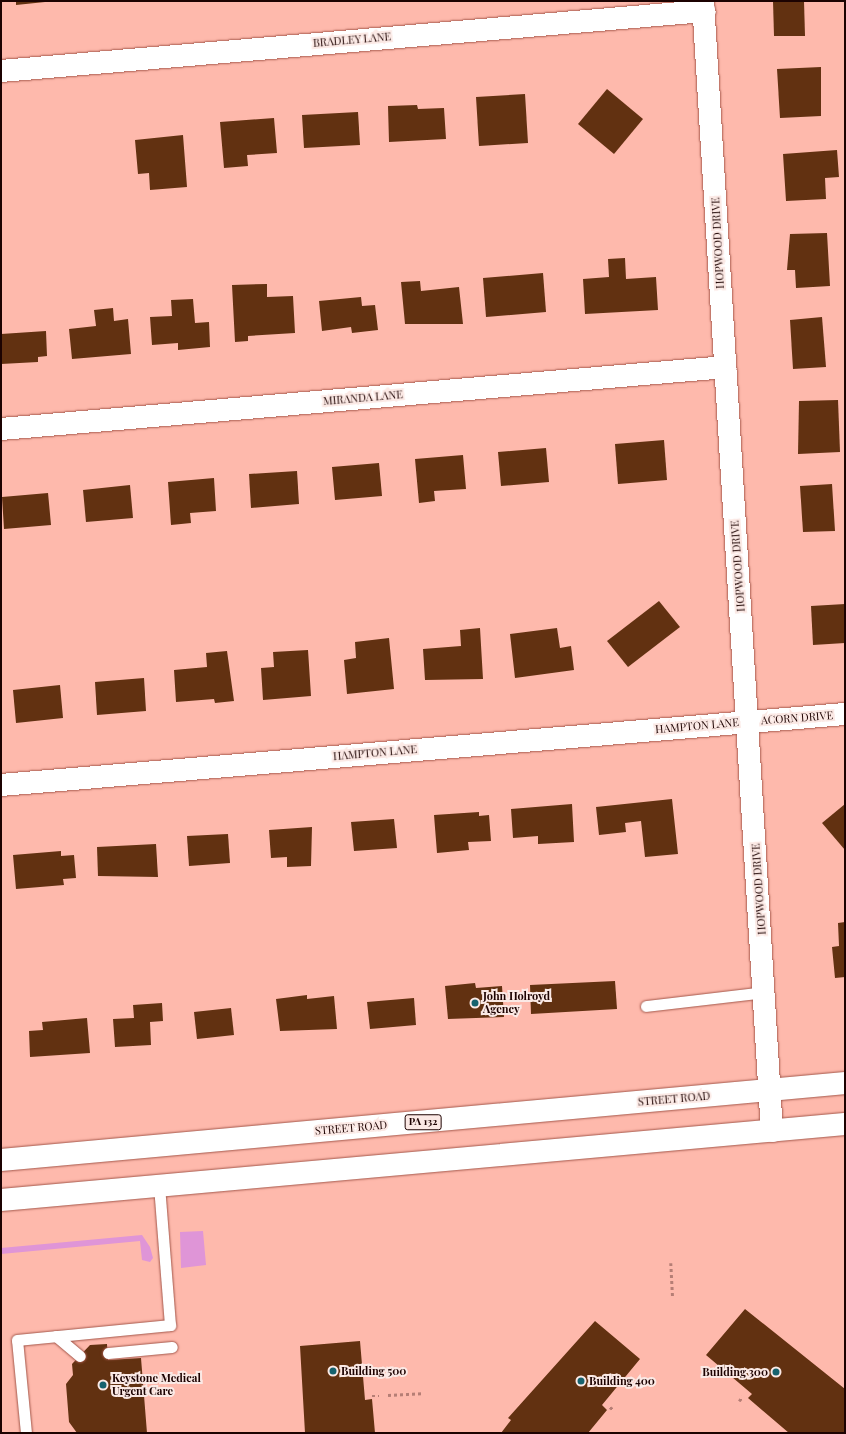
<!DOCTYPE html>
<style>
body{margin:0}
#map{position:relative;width:846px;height:1434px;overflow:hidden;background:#feb9ac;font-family:"Playfair Display",serif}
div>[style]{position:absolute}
.green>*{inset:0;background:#df95d7}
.building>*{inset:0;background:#623111}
.path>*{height:2.5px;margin-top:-1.25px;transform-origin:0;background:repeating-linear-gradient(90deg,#b67e75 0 3px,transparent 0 6px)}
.roads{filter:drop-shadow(0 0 1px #a4584b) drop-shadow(0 0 1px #a4584b)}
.service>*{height:11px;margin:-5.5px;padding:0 5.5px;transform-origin:5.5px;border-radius:5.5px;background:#fff}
.minor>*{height:22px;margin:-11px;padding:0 11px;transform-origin:11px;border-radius:11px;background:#fff}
.primary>*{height:22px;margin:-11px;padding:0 11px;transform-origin:11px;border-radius:11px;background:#fff}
.dots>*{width:11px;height:11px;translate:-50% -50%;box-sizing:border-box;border:2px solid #fbe9e5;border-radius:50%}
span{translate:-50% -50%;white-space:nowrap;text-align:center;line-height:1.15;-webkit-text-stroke:4px #fbe9e5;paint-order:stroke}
.shield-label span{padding:1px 3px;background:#fbe9e5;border:1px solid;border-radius:3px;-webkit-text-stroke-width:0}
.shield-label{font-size:10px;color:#1c0201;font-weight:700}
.street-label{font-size:11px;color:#1c0201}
.poi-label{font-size:11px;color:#1c0201;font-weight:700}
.left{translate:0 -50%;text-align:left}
.right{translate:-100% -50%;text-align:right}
.frame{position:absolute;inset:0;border:2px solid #1c0201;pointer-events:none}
</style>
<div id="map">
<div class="green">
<div style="clip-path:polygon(203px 1231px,206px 1265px,181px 1268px,180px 1232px)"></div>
<div style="clip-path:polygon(142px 1235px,150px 1247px,153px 1258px,150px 1262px,142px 1260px,140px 1241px,1px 1254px,1px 1248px)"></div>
</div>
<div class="building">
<div style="clip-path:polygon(16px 1px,45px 1px,45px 2px,16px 5px)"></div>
<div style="clip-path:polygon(773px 1px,804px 1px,805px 36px,774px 36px)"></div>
<div style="clip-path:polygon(821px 67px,821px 116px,780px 118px,777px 69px)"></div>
<div style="clip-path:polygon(607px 89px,643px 119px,614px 154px,578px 124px)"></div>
<div style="clip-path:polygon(525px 94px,528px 143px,479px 146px,476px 97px)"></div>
<div style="clip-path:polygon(417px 105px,418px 109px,444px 108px,446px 139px,389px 142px,388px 106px)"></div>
<div style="clip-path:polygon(358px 112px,360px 145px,304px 148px,302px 115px)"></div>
<div style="clip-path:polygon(274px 118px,277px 153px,247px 155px,248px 166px,224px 168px,220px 122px)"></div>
<div style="clip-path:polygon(183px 135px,187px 187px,150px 190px,149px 173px,138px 174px,135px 140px)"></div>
<div style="clip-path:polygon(837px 150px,839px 177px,825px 178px,826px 199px,786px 201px,783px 154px)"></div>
<div style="clip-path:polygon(827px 233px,830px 286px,796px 288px,795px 270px,787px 270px,790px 234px)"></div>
<div style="clip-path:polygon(625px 258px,626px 279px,656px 277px,658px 310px,585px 314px,583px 279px,609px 277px,608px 259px)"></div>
<div style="clip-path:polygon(543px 273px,546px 312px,486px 317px,483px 278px)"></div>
<div style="clip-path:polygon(420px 281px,421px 291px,459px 287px,463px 324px,405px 324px,401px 282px)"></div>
<div style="clip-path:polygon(267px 284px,267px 297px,293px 296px,295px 333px,248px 336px,248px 341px,235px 342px,232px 285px)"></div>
<div style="clip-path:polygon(361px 297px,362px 306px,375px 305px,378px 330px,352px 333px,351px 327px,322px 331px,319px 301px)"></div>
<div style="clip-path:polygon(193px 299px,195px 323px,209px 322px,210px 347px,178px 350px,178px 343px,152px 345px,150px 317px,172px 316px,171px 300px)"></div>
<div style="clip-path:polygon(113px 308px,114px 321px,128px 319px,131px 354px,72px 359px,69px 329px,96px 326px,94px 310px)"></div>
<div style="clip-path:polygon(822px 317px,826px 367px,793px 369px,790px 320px)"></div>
<div style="clip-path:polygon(46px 331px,47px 356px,38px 357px,38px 362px,1px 364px,1px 334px)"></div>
<div style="clip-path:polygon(838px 400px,840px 452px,798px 454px,799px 401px)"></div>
<div style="clip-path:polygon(664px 440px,667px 480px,618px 484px,615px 444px)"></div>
<div style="clip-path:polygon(546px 448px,549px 482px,501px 486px,498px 452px)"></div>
<div style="clip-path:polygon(463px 455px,466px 489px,434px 491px,435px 501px,419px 503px,415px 459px)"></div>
<div style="clip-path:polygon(379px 463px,382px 496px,335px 500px,332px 467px)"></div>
<div style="clip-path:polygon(297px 471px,299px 504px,251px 508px,249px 474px)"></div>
<div style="clip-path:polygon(214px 478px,216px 511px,190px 513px,191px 523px,171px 525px,168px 482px)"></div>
<div style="clip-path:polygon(832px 484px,835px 531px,803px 532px,800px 486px)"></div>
<div style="clip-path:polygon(130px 485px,133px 518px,86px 522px,83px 490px)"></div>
<div style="clip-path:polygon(48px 493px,51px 525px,4px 529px,2px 497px)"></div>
<div style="clip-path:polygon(659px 601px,680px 627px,628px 667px,607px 641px)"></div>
<div style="clip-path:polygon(845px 604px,845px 643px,813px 645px,811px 606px)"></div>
<div style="clip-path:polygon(480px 628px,483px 679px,425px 680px,423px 649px,461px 646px,460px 630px)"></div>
<div style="clip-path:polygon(557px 628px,560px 648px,571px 646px,574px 670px,515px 678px,510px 634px)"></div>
<div style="clip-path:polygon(389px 638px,394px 689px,347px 694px,344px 660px,356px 658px,355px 642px)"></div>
<div style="clip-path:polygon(308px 650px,311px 696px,263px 700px,261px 668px,274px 667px,273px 652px)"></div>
<div style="clip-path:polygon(227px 651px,234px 701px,215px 703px,214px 699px,176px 702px,174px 670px,207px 667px,206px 653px)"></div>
<div style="clip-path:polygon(144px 678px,146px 711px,97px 715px,95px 682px)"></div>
<div style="clip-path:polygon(60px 685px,63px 718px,16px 723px,13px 690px)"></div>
<div style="clip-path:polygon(672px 799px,678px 854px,645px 857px,641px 821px,625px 823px,626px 832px,599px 835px,596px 807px)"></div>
<div style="clip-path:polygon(572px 804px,574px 842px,538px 844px,538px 836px,513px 838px,511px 809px)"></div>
<div style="clip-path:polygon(845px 804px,845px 850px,822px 823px)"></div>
<div style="clip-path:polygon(479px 812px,479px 816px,489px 815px,491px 841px,468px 842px,469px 850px,437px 853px,434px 815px)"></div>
<div style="clip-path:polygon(394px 819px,397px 848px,354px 851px,351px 822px)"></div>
<div style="clip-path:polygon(312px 827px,311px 866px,287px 867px,287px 857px,271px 858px,269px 830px)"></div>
<div style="clip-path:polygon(228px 834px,230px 863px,189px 866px,187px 836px)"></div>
<div style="clip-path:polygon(156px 844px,158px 877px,98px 876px,97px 847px)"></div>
<div style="clip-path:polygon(61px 851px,61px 856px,74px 855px,76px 878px,63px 879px,64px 885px,16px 889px,13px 855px)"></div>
<div style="clip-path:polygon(845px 922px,845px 977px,835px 978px,832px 947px,839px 946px,838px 923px)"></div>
<div style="clip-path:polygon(615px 981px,617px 1009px,531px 1014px,530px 985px)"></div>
<div style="clip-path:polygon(475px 983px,476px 988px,502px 986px,504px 1017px,448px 1019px,445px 986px)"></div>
<div style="clip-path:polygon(307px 995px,307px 999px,334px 996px,337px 1029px,280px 1031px,276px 999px)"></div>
<div style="clip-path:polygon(414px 998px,416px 1025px,370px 1029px,367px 1002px)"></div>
<div style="clip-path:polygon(162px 1003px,163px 1021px,150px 1022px,151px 1045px,115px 1047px,113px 1019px,134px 1018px,133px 1005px)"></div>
<div style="clip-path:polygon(231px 1008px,234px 1035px,197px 1039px,194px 1012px)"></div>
<div style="clip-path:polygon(87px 1018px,90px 1053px,30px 1057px,29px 1031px,43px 1030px,42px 1022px)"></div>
<div style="clip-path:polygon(745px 1309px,845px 1389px,845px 1433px,789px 1433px,748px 1398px,752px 1394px,706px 1355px)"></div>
<div style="clip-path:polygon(595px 1321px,640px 1359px,602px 1405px,607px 1410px,588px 1433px,501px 1433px,511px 1420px,508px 1418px)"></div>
<div style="clip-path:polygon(360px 1341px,365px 1400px,372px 1399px,375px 1433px,305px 1433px,300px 1346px)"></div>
<div style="clip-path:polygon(107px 1344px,108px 1360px,141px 1358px,147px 1433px,77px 1433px,69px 1422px,66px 1384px,73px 1375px,72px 1364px,90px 1345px)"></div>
</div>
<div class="path">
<div style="left:671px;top:1263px;width:33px;rotate:87deg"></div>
<div style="left:388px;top:1395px;width:34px;rotate:-3deg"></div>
<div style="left:372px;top:1396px;width:7px"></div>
<div style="left:739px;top:1401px;width:6px;rotate:-51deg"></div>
<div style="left:610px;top:1407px;width:5px;rotate:37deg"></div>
</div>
<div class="roads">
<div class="service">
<div style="left:646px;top:1006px;width:121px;rotate:-6.7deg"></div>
<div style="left:56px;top:1336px;width:31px;rotate:40deg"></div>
<div style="left:108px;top:1353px;width:64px;rotate:-5.4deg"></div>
<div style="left:26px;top:1433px;width:93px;rotate:-95.5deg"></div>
<div style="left:17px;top:1340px;width:154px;rotate:-5.6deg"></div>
<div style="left:170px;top:1325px;width:139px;rotate:-94.5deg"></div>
</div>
<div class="minor">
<div style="left:703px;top:1px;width:1132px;rotate:86.51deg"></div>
<div style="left:1px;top:71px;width:706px;rotate:-4.88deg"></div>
<div style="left:1px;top:429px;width:727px;rotate:-4.89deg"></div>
<div style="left:1px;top:785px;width:847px;rotate:-4.81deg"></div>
</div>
<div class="primary">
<div style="left:1px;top:1160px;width:848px;rotate:-5.21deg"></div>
<div style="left:1px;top:1200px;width:847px;rotate:-5.15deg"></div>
</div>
</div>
<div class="dots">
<div style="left:475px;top:1003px;background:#16626e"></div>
<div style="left:333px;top:1371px;background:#16626e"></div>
<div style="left:776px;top:1372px;background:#16626e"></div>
<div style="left:581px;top:1381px;background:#16626e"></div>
<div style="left:103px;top:1385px;background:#16626e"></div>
</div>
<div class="shield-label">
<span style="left:423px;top:1122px">PA 132</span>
</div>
<div class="street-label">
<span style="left:352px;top:40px;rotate:-5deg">BRADLEY LANE</span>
<span style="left:718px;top:243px;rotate:-93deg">HOPWOOD DRIVE</span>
<span style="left:363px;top:398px;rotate:-5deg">MIRANDA LANE</span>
<span style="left:738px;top:566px;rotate:-94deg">HOPWOOD DRIVE</span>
<span style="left:797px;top:718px;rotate:-4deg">ACORN DRIVE</span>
<span style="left:697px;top:726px;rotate:-5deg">HAMPTON LANE</span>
<span style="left:375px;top:753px;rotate:-5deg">HAMPTON LANE</span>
<span style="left:759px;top:889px;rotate:-94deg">HOPWOOD DRIVE</span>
<span style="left:674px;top:1099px;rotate:-5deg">STREET ROAD</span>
<span style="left:351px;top:1128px;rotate:-5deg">STREET ROAD</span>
</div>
<div class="poi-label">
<span class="left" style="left:483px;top:1003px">John Holroyd<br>Agency</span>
<span class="left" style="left:341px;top:1371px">Building 500</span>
<span class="right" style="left:768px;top:1372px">Building 300</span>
<span class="left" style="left:112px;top:1385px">Keystone Medical<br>Urgent Care</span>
<span class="left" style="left:589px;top:1381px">Building 400</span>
</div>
<div class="frame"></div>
</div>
